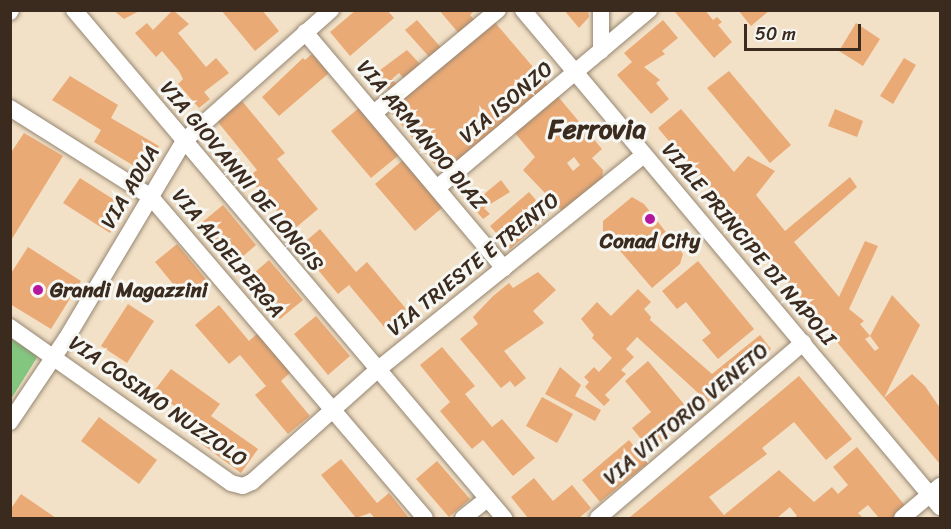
<!DOCTYPE html>
<style>
body{margin:0}
#map{position:relative;width:951px;height:529px;overflow:hidden;background:#f2e1c7;font-family:Sriracha,sans-serif}
div>[style]{position:absolute}
.green>*{inset:0;background:#83c680}
.building>*{inset:0;background:#eaaa76}
.roads{filter:drop-shadow(0 0 2px #968672) drop-shadow(0 0 2px #968672)}
.minor>*{height:16px;margin:-8px;padding:0 8px;transform-origin:8px;border-radius:8px;background:#fff}
.dots>*{width:16px;height:16px;translate:-50% -50%;box-sizing:border-box;border:3px solid #f6f6f2;border-radius:50%}
span{translate:-50% -50%;white-space:nowrap;text-align:center;line-height:1.15;-webkit-text-stroke:6px #f6f6f2;paint-order:stroke}
.street-label{font-size:21px;color:#3b2a1e}
.poi-label{font-size:21px;color:#3b2a1e;font-weight:700}
.left{translate:0 -50%;text-align:left}
.district-label{font-size:27px;color:#3b2a1e;font-weight:700}
.frame{position:absolute;inset:0;border:12px solid #3b2a1e;pointer-events:none}
.scale{position:absolute;left:744px;top:24px;width:117px;height:27px;box-sizing:border-box;border:3px solid #3b2a1e;border-top:0;padding-left:8px;font-size:18px;line-height:21px;white-space:nowrap;color:#3b2a1e;-webkit-text-stroke:4px #f6f6f2;paint-order:stroke}
</style>
<div id="map">
<div class="green">
<div style="clip-path:polygon(11px 338px,38px 356px,11px 399px)"></div>
</div>
<div class="building">
<div style="clip-path:polygon(113px 10px,141px 10px,124px 19px)"></div>
<div style="clip-path:polygon(173px 10px,189px 24px,178px 33px,206px 67px,216px 58px,229px 73px,204px 92px,210px 99px,199px 108px,178px 84px,183px 79px,179px 71px,162px 51px,156px 57px,135px 33px,147px 23px,153px 30px)"></div>
<div style="clip-path:polygon(221px 10px,262px 10px,279px 31px,255px 51px)"></div>
<div style="clip-path:polygon(356px 10px,387px 10px,394px 18px,350px 56px,330px 32px)"></div>
<div style="clip-path:polygon(439px 10px,475px 10px,470px 15px,477px 23px,461px 36px)"></div>
<div style="clip-path:polygon(564px 10px,588px 10px,589px 17px,579px 28px)"></div>
<div style="clip-path:polygon(705px 10px,713px 20px,717px 17px,722px 22px,718px 25px,732px 42px,714px 58px,675px 12px)"></div>
<div style="clip-path:polygon(738px 10px,770px 10px,751px 26px)"></div>
<div style="clip-path:polygon(492px 19px,551px 88px,445px 177px,387px 108px)"></div>
<div style="clip-path:polygon(417px 20px,443px 50px,432px 60px,405px 30px)"></div>
<div style="clip-path:polygon(663px 20px,678px 38px,662px 51px,665px 54px,644px 67px,660px 80px,656px 83px,669px 99px,651px 114px,617px 75px,632px 62px,624px 53px)"></div>
<div style="clip-path:polygon(856px 23px,880px 39px,863px 66px,839px 51px)"></div>
<div style="clip-path:polygon(407px 50px,420px 64px,404px 79px,399px 73px,392px 79px,398px 86px,390px 92px,376px 73px)"></div>
<div style="clip-path:polygon(312px 54px,329px 73px,279px 116px,262px 97px,303px 58px,305px 60px)"></div>
<div style="clip-path:polygon(904px 58px,916px 65px,893px 104px,880px 96px)"></div>
<div style="clip-path:polygon(729px 71px,791px 145px,770px 163px,707px 88px)"></div>
<div style="clip-path:polygon(70px 76px,118px 105px,111px 118px,159px 146px,146px 173px,94px 142px,101px 130px,52px 100px)"></div>
<div style="clip-path:polygon(evenodd,555px 93px,602px 149px,592px 158px,603px 170px,602px 180px,563px 212px,523px 170px,535px 157px,515px 133px,541px 112px,538px 108px,555px 93px,574px 157px,580px 165px,573px 171px,567px 163px,574px 157px)"></div>
<div style="clip-path:polygon(242px 101px,285px 153px,277px 159px,318px 209px,293px 230px,248px 177px,257px 170px,217px 121px)"></div>
<div style="clip-path:polygon(359px 108px,399px 155px,371px 178px,331px 131px)"></div>
<div style="clip-path:polygon(681px 109px,734px 172px,748px 156px,775px 171px,756px 195px,785px 231px,850px 177px,857px 187px,794px 242px,839px 297px,865px 241px,878px 246px,849px 309px,864px 321px,860px 324px,870px 336px,865px 339px,875px 351px,879px 348px,870px 336px,892px 295px,920px 325px,884px 398px,912px 374px,925px 386px,940px 408px,940px 464px,857px 366px,658px 128px)"></div>
<div style="clip-path:polygon(835px 109px,863px 121px,857px 137px,828px 126px)"></div>
<div style="clip-path:polygon(24px 133px,63px 156px,10px 242px,10px 154px)"></div>
<div style="clip-path:polygon(403px 160px,443px 207px,415px 231px,375px 184px)"></div>
<div style="clip-path:polygon(80px 178px,127px 208px,110px 233px,63px 203px)"></div>
<div style="clip-path:polygon(501px 180px,510px 192px,484px 208px,490px 214px,483px 219px,471px 205px)"></div>
<div style="clip-path:polygon(529px 192px,549px 215px,510px 249px,490px 226px)"></div>
<div style="clip-path:polygon(632px 197px,644px 204px,683px 254px,680px 264px,652px 288px,603px 231px,603px 221px)"></div>
<div style="clip-path:polygon(223px 205px,256px 245px,234px 264px,200px 224px)"></div>
<div style="clip-path:polygon(320px 229px,356px 272px,367px 262px,407px 310px,385px 328px,349px 285px,338px 294px,299px 247px)"></div>
<div style="clip-path:polygon(177px 244px,209px 283px,187px 301px,155px 262px)"></div>
<div style="clip-path:polygon(28px 247px,81px 281px,51px 329px,10px 304px,10px 275px)"></div>
<div style="clip-path:polygon(269px 260px,303px 300px,280px 319px,247px 279px)"></div>
<div style="clip-path:polygon(698px 261px,754px 329px,718px 359px,702px 340px,711px 333px,686px 302px,677px 309px,662px 291px)"></div>
<div style="clip-path:polygon(538px 272px,556px 290px,533px 311px,544px 323px,504px 351px,526px 378px,515px 387px,510px 381px,501px 388px,460px 339px,478px 324px,473px 317px,493px 296px,509px 283px,513px 288px)"></div>
<div style="clip-path:polygon(638px 289px,651px 302px,644px 309px,651px 317px,650px 320px,712px 374px,760px 335px,771px 349px,708px 402px,637px 337px,626px 349px,634px 357px,621px 370px,626px 374px,605px 395px,610px 400px,604px 406px,585px 387px,589px 382px,584px 377px,594px 367px,599px 372px,612px 358px,592px 338px,594px 335px,581px 319px,597px 302px,611px 316px)"></div>
<div style="clip-path:polygon(128px 304px,154px 321px,127px 363px,101px 346px)"></div>
<div style="clip-path:polygon(219px 305px,249px 341px,259px 332px,292px 371px,281px 381px,310px 416px,288px 434px,255px 395px,266px 386px,240px 355px,229px 364px,195px 325px)"></div>
<div style="clip-path:polygon(316px 316px,350px 356px,328px 375px,294px 334px)"></div>
<div style="clip-path:polygon(442px 347px,475px 386px,465px 394px,492px 427px,502px 419px,535px 458px,513px 476px,483px 440px,472px 449px,440px 411px,450px 402px,420px 365px)"></div>
<div style="clip-path:polygon(648px 361px,693px 415px,651px 451px,632px 428px,651px 412px,625px 381px)"></div>
<div style="clip-path:polygon(560px 367px,581px 385px,575px 396px,601px 410px,595px 421px,545px 394px)"></div>
<div style="clip-path:polygon(171px 369px,220px 404px,211px 416px,258px 449px,241px 473px,192px 437px,200px 425px,154px 391px)"></div>
<div style="clip-path:polygon(799px 376px,852px 439px,826px 460px,794px 422px,762px 448px,767px 454px,709px 497px,724px 515px,779px 470px,814px 502px,832px 487px,838px 494px,848px 485px,833px 467px,857px 447px,907px 508px,894px 518px,879px 518px,868px 505px,858px 513px,863px 518px,794px 518px,797px 516px,790px 507px,777px 518px,629px 518px)"></div>
<div style="clip-path:polygon(542px 397px,573px 414px,557px 443px,526px 426px)"></div>
<div style="clip-path:polygon(99px 417px,157px 460px,139px 484px,81px 441px)"></div>
<div style="clip-path:polygon(629px 440px,648px 463px,600px 502px,582px 480px)"></div>
<div style="clip-path:polygon(341px 459px,377px 503px,389px 493px,409px 518px,375px 518px,370px 513px,356px 518px,321px 475px)"></div>
<div style="clip-path:polygon(437px 461px,470px 499px,449px 517px,416px 479px)"></div>
<div style="clip-path:polygon(534px 478px,553px 501px,572px 485px,591px 508px,579px 518px,528px 518px,511px 497px)"></div>
<div style="clip-path:polygon(21px 494px,56px 518px,10px 518px,10px 510px)"></div>
</div>
<div class="roads">
<div class="minor">
<div style="left:74px;top:10px;width:666px;rotate:49.75deg"></div>
<div style="left:523px;top:10px;width:649px;rotate:50deg"></div>
<div style="left:601px;top:10px;width:41px;rotate:90deg"></div>
<div style="left:10px;top:12px;width:2px;rotate:-63deg"></div>
<div style="left:305px;top:32px;width:309px;rotate:49.9deg"></div>
<div style="left:10px;top:108px;width:165px;rotate:32.2deg"></div>
<div style="left:150px;top:196px;width:423px;rotate:49.5deg"></div>
<div style="left:374px;top:113px;width:161px;rotate:-39.7deg"></div>
<div style="left:437px;top:188px;width:277px;rotate:-40deg"></div>
<div style="left:10px;top:327px;width:271px;rotate:35.2deg"></div>
<div style="left:231px;top:483px;width:12px;rotate:14deg"></div>
<div style="left:243px;top:486px;width:10px;rotate:-24deg"></div>
<div style="left:252px;top:482px;width:166px;rotate:-41.8deg"></div>
<div style="left:376px;top:371px;width:344px;rotate:-38.9deg"></div>
<div style="left:10px;top:422px;width:100px;rotate:-56deg"></div>
<div style="left:66px;top:339px;width:230px;rotate:-59.2deg"></div>
<div style="left:184px;top:141px;width:197px;rotate:-41.7deg"></div>
<div style="left:463px;top:518px;width:31px;rotate:-38deg"></div>
<div style="left:598px;top:518px;width:270px;rotate:-40.5deg"></div>
<div style="left:902px;top:518px;width:50px;rotate:-40.1deg"></div>
</div>
</div>
<div class="dots">
<div style="left:650px;top:219px;background:#b5179e"></div>
<div style="left:38px;top:290px;background:#b5179e"></div>
</div>
<div class="street-label">
<span style="left:506px;top:102px;rotate:-40deg">VIA ISONZO</span>
<span style="left:422px;top:135px;rotate:50deg">VIA ARMANDO DIAZ</span>
<span style="left:242px;top:176px;rotate:50deg">VIA GIOVANNI DE LONGIS</span>
<span style="left:130px;top:187px;rotate:-59deg">VIA ADUA</span>
<span style="left:749px;top:244px;rotate:50deg">VIALE PRINCIPE DI NAPOLI</span>
<span style="left:228px;top:253px;rotate:50deg">VIA ALDELPERGA</span>
<span style="left:473px;top:264px;rotate:-39deg">VIA TRIESTE E TRENTO</span>
<span style="left:158px;top:401px;rotate:35deg">VIA COSIMO NUZZOLO</span>
<span style="left:686px;top:414px;rotate:-40deg">VIA VITTORIO VENETO</span>
</div>
<div class="poi-label">
<span style="left:650px;top:241px">Conad City</span>
<span class="left" style="left:50px;top:290px">Grandi Magazzini</span>
</div>
<div class="district-label">
<span style="left:597px;top:130px">Ferrovia</span>
</div>
<div class="frame"></div>
<div class="scale">50 m</div>
</div>
